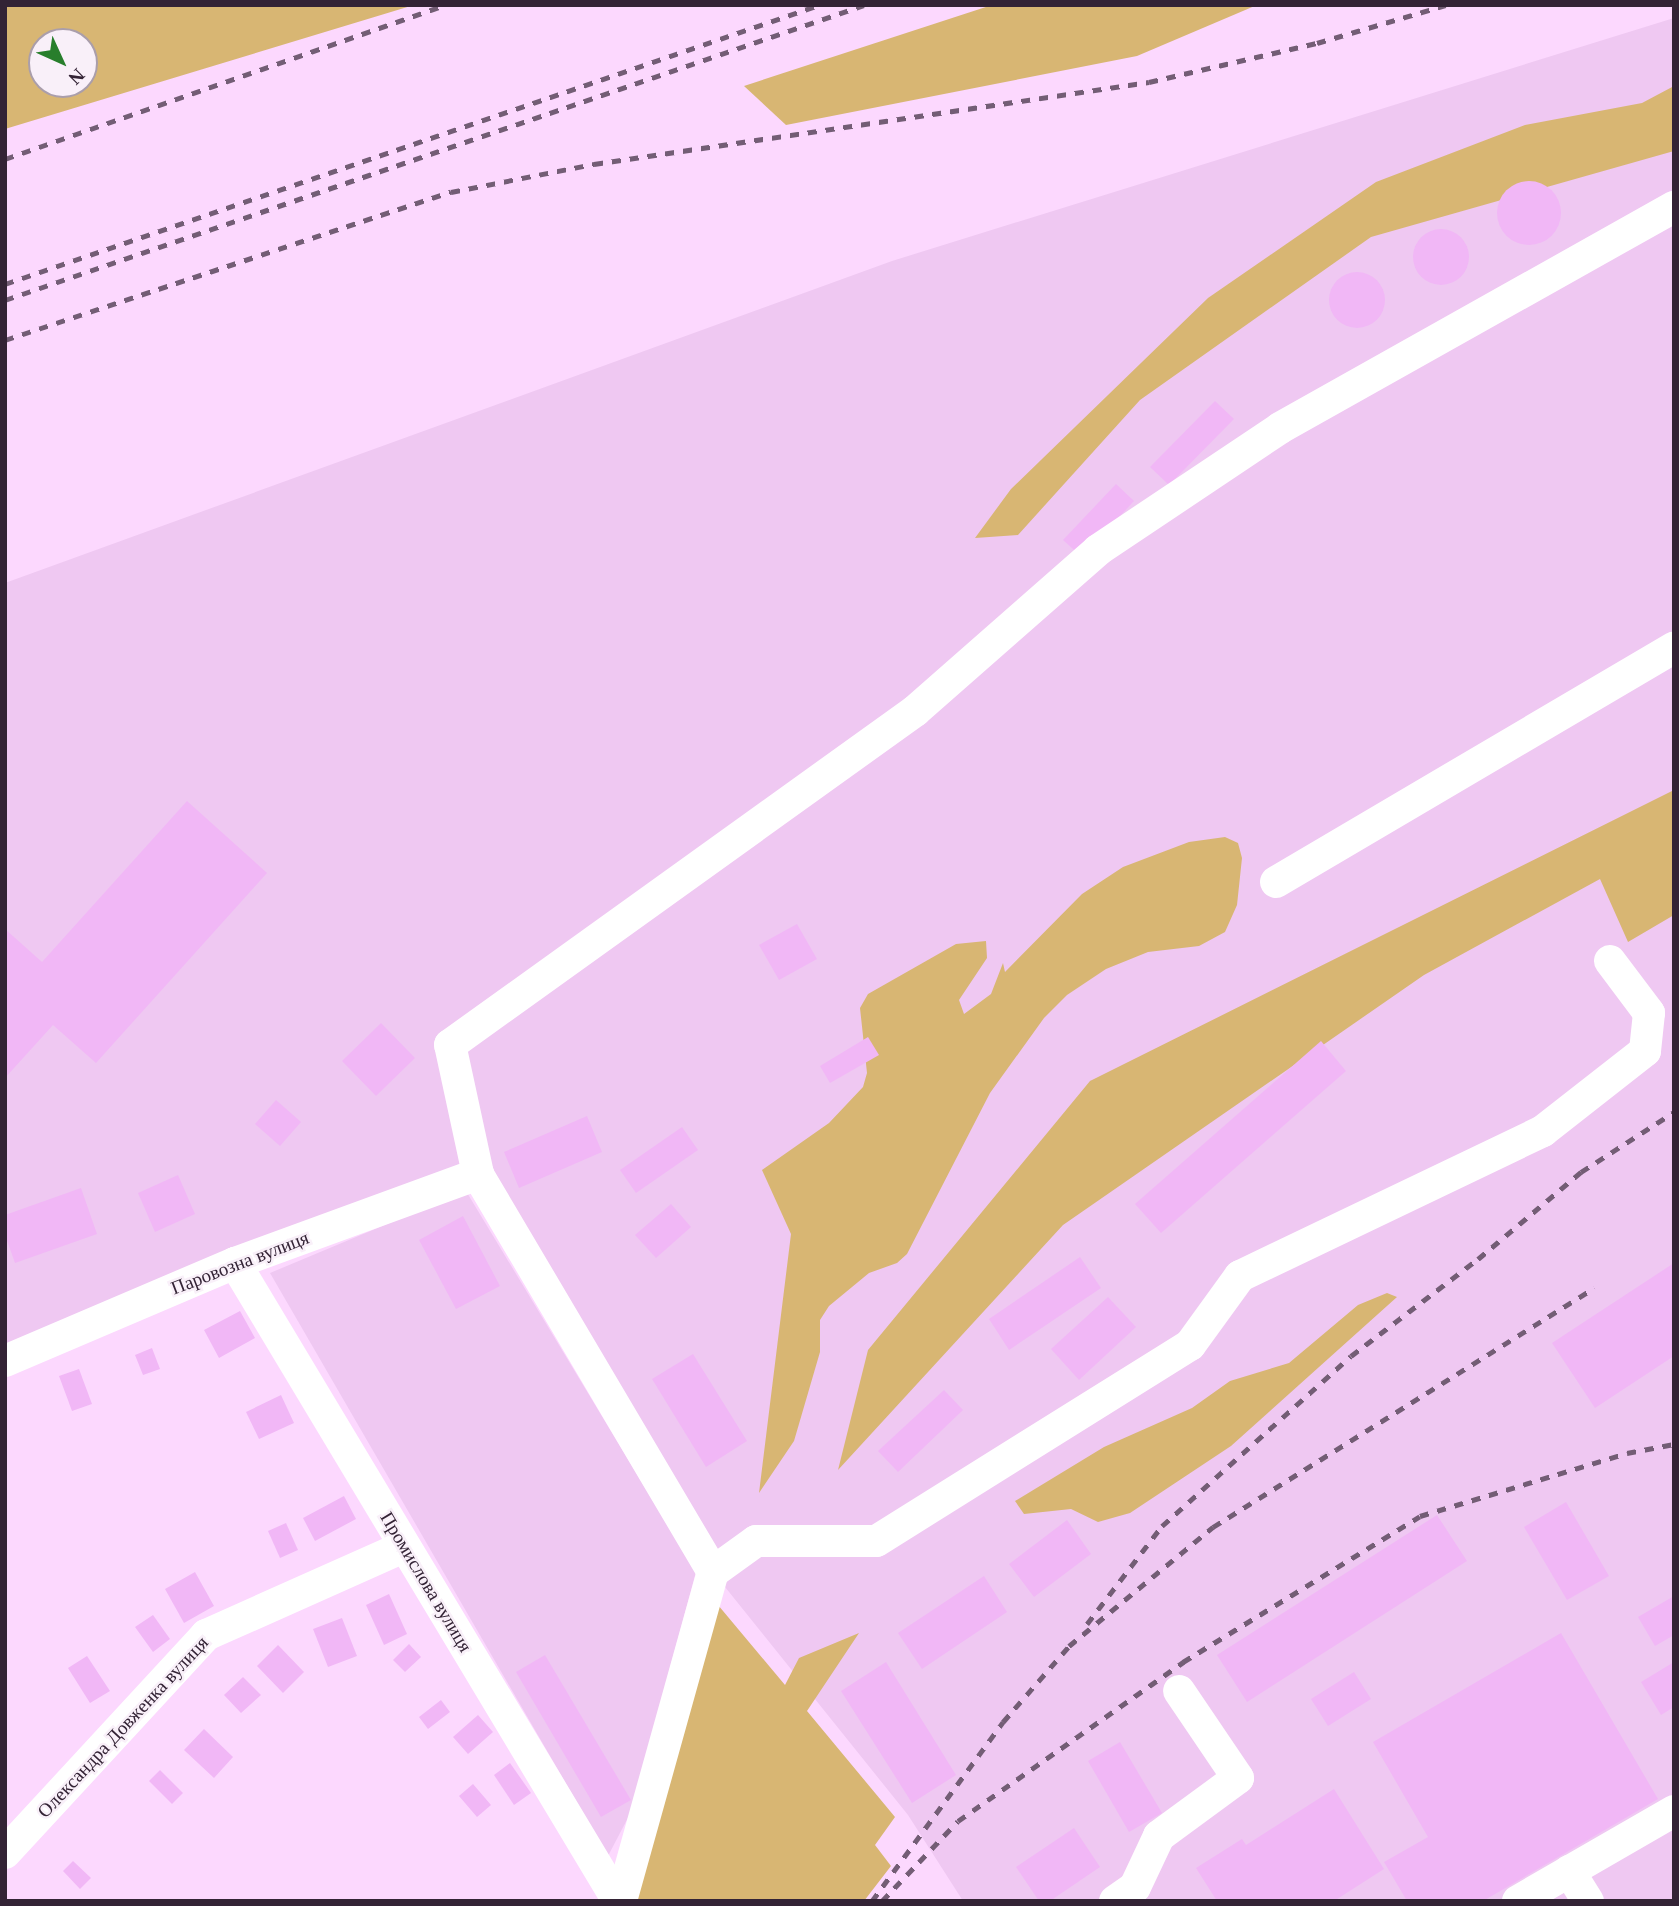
<!DOCTYPE html>
<meta charset="utf-8">
<style>
body{margin:0}
#map{position:relative;width:1679px;height:1906px;overflow:hidden;background:#fcd8fe;font-family:Georgia,serif}
div>[style]{position:absolute}
.built>*{inset:0;background:#efc8f2}
.green>*{inset:0;background:#d8b673}
.building>*{inset:0;background:#f1b7f6}
.round{border-radius:50%}
.minor>*{height:32px;margin:-16px;padding:0 16px;transform-origin:16px;border-radius:16px;background:#fff}
.rail>*{height:5px;margin-top:-2.5px;transform-origin:0;background:repeating-linear-gradient(90deg,#735d75 0 9px,transparent 0 18px)}
span{translate:-50% -50%;white-space:nowrap;text-align:center;line-height:1.15;-webkit-text-stroke:5px #f9f0f9;paint-order:stroke}
.street-label{font-size:19px;color:#332335}
.frame{position:absolute;inset:0;border:7px solid #332335;pointer-events:none}
.north{position:absolute;left:28px;top:28px;width:70px;height:70px;box-sizing:border-box;background:#f9f0f9;border:2px solid #aa9eab;border-radius:50%;rotate:135deg;font-size:19px;font-weight:700;line-height:28px;text-align:center;color:#332335}
.north::after{content:'';display:block;margin:auto;width:24px;height:32px;background:#287e2c;clip-path:polygon(50% 0,100% 100%,50% 72%,0 100%)}
</style>
<div id="map">
<div class="built">
<div style="clip-path:polygon(1674px 18px,1674px 1901px,963px 1901px,908px 1815px,713px 1572px,478px 1174px,5px 1361px,5px 583px,892px 261px)"></div>
<div style="clip-path:polygon(466px 1191px,696px 1572px,631px 1812px,608px 1856px,270px 1273px)"></div>
</div>
<div class="green">
<div style="clip-path:polygon(evenodd,5px 5px,414px 5px,5px 129px,5px 5px,84px 42px,84px 84px,42px 84px,42px 42px,84px 42px)"></div>
<div style="clip-path:polygon(992px 5px,1257px 5px,1137px 56px,786px 125px,744px 86px)"></div>
<div style="clip-path:polygon(1674px 86px,1674px 151px,1371px 237px,1140px 400px,1018px 535px,975px 538px,1011px 489px,1208px 298px,1376px 182px,1525px 125px,1642px 103px)"></div>
<div style="clip-path:polygon(1674px 790px,1674px 915px,1628px 942px,1600px 879px,1424px 975px,1063px 1225px,838px 1470px,868px 1350px,1090px 1081px)"></div>
<div style="clip-path:polygon(1225px 837px,1238px 843px,1242px 858px,1237px 905px,1225px 932px,1199px 946px,1148px 952px,1106px 969px,1067px 995px,1044px 1018px,990px 1093px,907px 1254px,897px 1263px,869px 1273px,829px 1306px,820px 1320px,820px 1352px,794px 1441px,759px 1493px,791px 1234px,762px 1170px,829px 1123px,863px 1087px,867px 1073px,860px 1008px,868px 994px,956px 944px,986px 941px,987px 958px,959px 1000px,964px 1014px,991px 994px,1003px 963px,1005px 972px,1082px 894px,1123px 867px,1189px 842px)"></div>
<div style="clip-path:polygon(1387px 1293px,1397px 1297px,1231px 1446px,1130px 1513px,1098px 1522px,1071px 1509px,1024px 1514px,1015px 1501px,1104px 1447px,1192px 1408px,1230px 1381px,1289px 1363px,1358px 1305px)"></div>
<div style="clip-path:polygon(713px 1599px,785px 1685px,799px 1658px,859px 1633px,807px 1711px,895px 1817px,875px 1845px,891px 1866px,864px 1901px,632px 1901px)"></div>
</div>
<div class="building">
<div class="round" style="left:1497px;top:181px;width:64px;height:64px"></div>
<div class="round" style="left:1413px;top:229px;width:56px;height:56px"></div>
<div class="round" style="left:1329px;top:272px;width:56px;height:56px"></div>
<div style="clip-path:polygon(1215px 401px,1234px 419px,1169px 485px,1150px 467px)"></div>
<div style="clip-path:polygon(1116px 484px,1134px 501px,1082px 557px,1063px 540px)"></div>
<div style="clip-path:polygon(187px 801px,267px 873px,96px 1063px,53px 1025px,5px 1078px,5px 929px,42px 962px)"></div>
<div style="clip-path:polygon(797px 924px,817px 959px,779px 980px,759px 945px)"></div>
<div style="clip-path:polygon(381px 1023px,415px 1058px,376px 1096px,342px 1061px)"></div>
<div style="clip-path:polygon(868px 1037px,879px 1055px,830px 1083px,820px 1066px)"></div>
<div style="clip-path:polygon(1321px 1041px,1346px 1071px,1161px 1233px,1135px 1204px)"></div>
<div style="clip-path:polygon(276px 1100px,301px 1122px,280px 1146px,255px 1124px)"></div>
<div style="clip-path:polygon(587px 1116px,602px 1152px,519px 1188px,504px 1152px)"></div>
<div style="clip-path:polygon(682px 1127px,698px 1150px,636px 1193px,620px 1170px)"></div>
<div style="clip-path:polygon(178px 1175px,195px 1214px,155px 1232px,138px 1193px)"></div>
<div style="clip-path:polygon(81px 1188px,97px 1234px,15px 1263px,5px 1235px,5px 1215px)"></div>
<div style="clip-path:polygon(671px 1204px,691px 1227px,656px 1258px,635px 1235px)"></div>
<div style="clip-path:polygon(463px 1216px,500px 1286px,456px 1309px,419px 1240px)"></div>
<div style="clip-path:polygon(1080px 1257px,1101px 1288px,1009px 1350px,989px 1319px)"></div>
<div style="clip-path:polygon(1674px 1263px,1674px 1356px,1595px 1408px,1552px 1343px)"></div>
<div style="clip-path:polygon(1108px 1297px,1136px 1327px,1079px 1380px,1051px 1349px)"></div>
<div style="clip-path:polygon(240px 1311px,255px 1338px,219px 1358px,204px 1330px)"></div>
<div style="clip-path:polygon(152px 1348px,160px 1369px,143px 1375px,135px 1355px)"></div>
<div style="clip-path:polygon(693px 1354px,747px 1441px,706px 1467px,652px 1379px)"></div>
<div style="clip-path:polygon(79px 1369px,92px 1404px,72px 1411px,59px 1376px)"></div>
<div style="clip-path:polygon(944px 1390px,963px 1410px,898px 1472px,878px 1451px)"></div>
<div style="clip-path:polygon(281px 1395px,294px 1423px,259px 1439px,246px 1412px)"></div>
<div style="clip-path:polygon(344px 1496px,356px 1519px,315px 1541px,303px 1518px)"></div>
<div style="clip-path:polygon(1566px 1502px,1609px 1576px,1567px 1600px,1524px 1527px)"></div>
<div style="clip-path:polygon(1437px 1515px,1467px 1561px,1247px 1702px,1217px 1655px)"></div>
<div style="clip-path:polygon(1067px 1520px,1091px 1554px,1034px 1597px,1009px 1564px)"></div>
<div style="clip-path:polygon(286px 1523px,298px 1550px,280px 1558px,268px 1531px)"></div>
<div style="clip-path:polygon(195px 1572px,214px 1606px,184px 1623px,165px 1589px)"></div>
<div style="clip-path:polygon(984px 1576px,1007px 1612px,922px 1669px,898px 1633px)"></div>
<div style="clip-path:polygon(389px 1594px,407px 1634px,384px 1645px,366px 1605px)"></div>
<div style="clip-path:polygon(1674px 1596px,1674px 1635px,1655px 1646px,1638px 1617px)"></div>
<div style="clip-path:polygon(153px 1615px,170px 1639px,153px 1652px,135px 1627px)"></div>
<div style="clip-path:polygon(342px 1618px,357px 1656px,328px 1667px,313px 1629px)"></div>
<div style="clip-path:polygon(1561px 1633px,1658px 1799px,1483px 1901px,1407px 1901px,1384px 1862px,1428px 1837px,1373px 1742px)"></div>
<div style="clip-path:polygon(409px 1644px,421px 1657px,405px 1672px,393px 1660px)"></div>
<div style="clip-path:polygon(278px 1645px,304px 1672px,283px 1693px,257px 1666px)"></div>
<div style="clip-path:polygon(545px 1655px,631px 1800px,601px 1817px,516px 1672px)"></div>
<div style="clip-path:polygon(87px 1656px,110px 1691px,90px 1703px,68px 1668px)"></div>
<div style="clip-path:polygon(886px 1662px,956px 1775px,912px 1803px,841px 1691px)"></div>
<div style="clip-path:polygon(1674px 1662px,1674px 1707px,1661px 1715px,1641px 1682px)"></div>
<div style="clip-path:polygon(1354px 1672px,1371px 1699px,1328px 1726px,1311px 1699px)"></div>
<div style="clip-path:polygon(243px 1677px,261px 1695px,241px 1713px,224px 1695px)"></div>
<div style="clip-path:polygon(441px 1700px,450px 1712px,428px 1729px,419px 1717px)"></div>
<div style="clip-path:polygon(478px 1715px,493px 1732px,468px 1754px,453px 1737px)"></div>
<div style="clip-path:polygon(204px 1729px,233px 1757px,214px 1778px,184px 1750px)"></div>
<div style="clip-path:polygon(1120px 1742px,1162px 1813px,1129px 1832px,1088px 1761px)"></div>
<div style="clip-path:polygon(510px 1763px,531px 1793px,514px 1805px,494px 1775px)"></div>
<div style="clip-path:polygon(160px 1770px,183px 1793px,172px 1804px,149px 1781px)"></div>
<div style="clip-path:polygon(473px 1784px,491px 1805px,477px 1817px,459px 1796px)"></div>
<div style="clip-path:polygon(1334px 1789px,1384px 1869px,1334px 1901px,1217px 1901px,1196px 1868px,1242px 1839px,1246px 1845px)"></div>
<div style="clip-path:polygon(1074px 1828px,1100px 1867px,1050px 1901px,1039px 1901px,1016px 1867px)"></div>
<div style="clip-path:polygon(73px 1861px,91px 1878px,80px 1889px,63px 1871px)"></div>
</div>
<div class="minor">
<div style="left:1276px;top:882px;width:462px;rotate:-30.5deg"></div>
<div style="left:1610px;top:961px;width:65px;rotate:53.1deg"></div>
<div style="left:1649px;top:1013px;width:38px;rotate:96deg"></div>
<div style="left:1645px;top:1051px;width:130px;rotate:141.9deg"></div>
<div style="left:1543px;top:1131px;width:336px;rotate:154.4deg"></div>
<div style="left:1240px;top:1276px;width:85px;rotate:125.9deg"></div>
<div style="left:1190px;top:1345px;width:370px;rotate:148deg"></div>
<div style="left:876px;top:1541px;width:120px;rotate:180deg"></div>
<div style="left:756px;top:1541px;width:53px;rotate:144.2deg"></div>
<div style="left:713px;top:1572px;width:462px;rotate:-120.6deg"></div>
<div style="left:478px;top:1174px;width:132px;rotate:-102.2deg"></div>
<div style="left:450px;top:1045px;width:573px;rotate:-35.69deg"></div>
<div style="left:915px;top:711px;width:244px;rotate:-41.3deg"></div>
<div style="left:1098px;top:550px;width:219px;rotate:-33.8deg"></div>
<div style="left:1280px;top:428px;width:452px;rotate:-29.3deg"></div>
<div style="left:235px;top:1263px;width:744px;rotate:59.02deg"></div>
<div style="left:5px;top:1361px;width:250px;rotate:-23.1deg"></div>
<div style="left:235px;top:1263px;width:259px;rotate:-20.1deg"></div>
<div style="left:5px;top:1853px;width:297px;rotate:-47.3deg"></div>
<div style="left:206px;top:1635px;width:217px;rotate:-24deg"></div>
<div style="left:1569px;top:1871px;width:36px;rotate:58deg"></div>
<div style="left:621px;top:1901px;width:342px;rotate:-74.4deg"></div>
<div style="left:1115px;top:1901px;width:24px;rotate:-35deg"></div>
<div style="left:1135px;top:1887px;width:56px;rotate:-64.8deg"></div>
<div style="left:1159px;top:1836px;width:98px;rotate:-36.3deg"></div>
<div style="left:1238px;top:1778px;width:105px;rotate:-124.1deg"></div>
<div style="left:1518px;top:1901px;width:180px;rotate:-30deg"></div>
</div>
<div class="rail">
<div style="left:5px;top:159px;width:465px;rotate:-19.3deg"></div>
<div style="left:5px;top:284px;width:860px;rotate:-18.92deg"></div>
<div style="left:5px;top:300px;width:908px;rotate:-18.95deg"></div>
<div style="left:5px;top:340px;width:470px;rotate:-18.4deg"></div>
<div style="left:451px;top:192px;width:146px;rotate:-11.1deg"></div>
<div style="left:594px;top:164px;width:561px;rotate:-8.4deg"></div>
<div style="left:1149px;top:82px;width:172px;rotate:-13.1deg"></div>
<div style="left:1317px;top:43px;width:134px;rotate:-16.4deg"></div>
<div style="left:1087px;top:1624px;width:123px;rotate:-52.6deg"></div>
<div style="left:1162px;top:1526px;width:254px;rotate:-42deg"></div>
<div style="left:1351px;top:1356px;width:160px;rotate:-37.4deg"></div>
<div style="left:1478px;top:1259px;width:135px;rotate:-40.2deg"></div>
<div style="left:1581px;top:1172px;width:111px;rotate:-32.8deg"></div>
<div style="left:872px;top:1901px;width:222px;rotate:-53.8deg"></div>
<div style="left:1003px;top:1722px;width:101px;rotate:-49deg"></div>
<div style="left:1069px;top:1646px;width:187px;rotate:-39.6deg"></div>
<div style="left:1213px;top:1527px;width:450px;rotate:-32.1deg"></div>
<div style="left:882px;top:1901px;width:110px;rotate:-46.5deg"></div>
<div style="left:958px;top:1821px;width:276px;rotate:-35.2deg"></div>
<div style="left:1183px;top:1662px;width:278px;rotate:-31.6deg"></div>
<div style="left:1420px;top:1516px;width:216px;rotate:-16.9deg"></div>
<div style="left:1627px;top:1453px;width:48px;rotate:-10.8deg"></div>
</div>
<div class="street-label">
<span style="left:240px;top:1263px;rotate:-21deg">Паровозна вулиця</span>
<span style="left:426px;top:1582px;rotate:59deg">Промислова вулиця</span>
<span style="left:123px;top:1727px;rotate:-47deg">Олександра Довженка вулиця</span>
</div>
<div class="frame"></div>
<div class="north">N</div>
</div>
